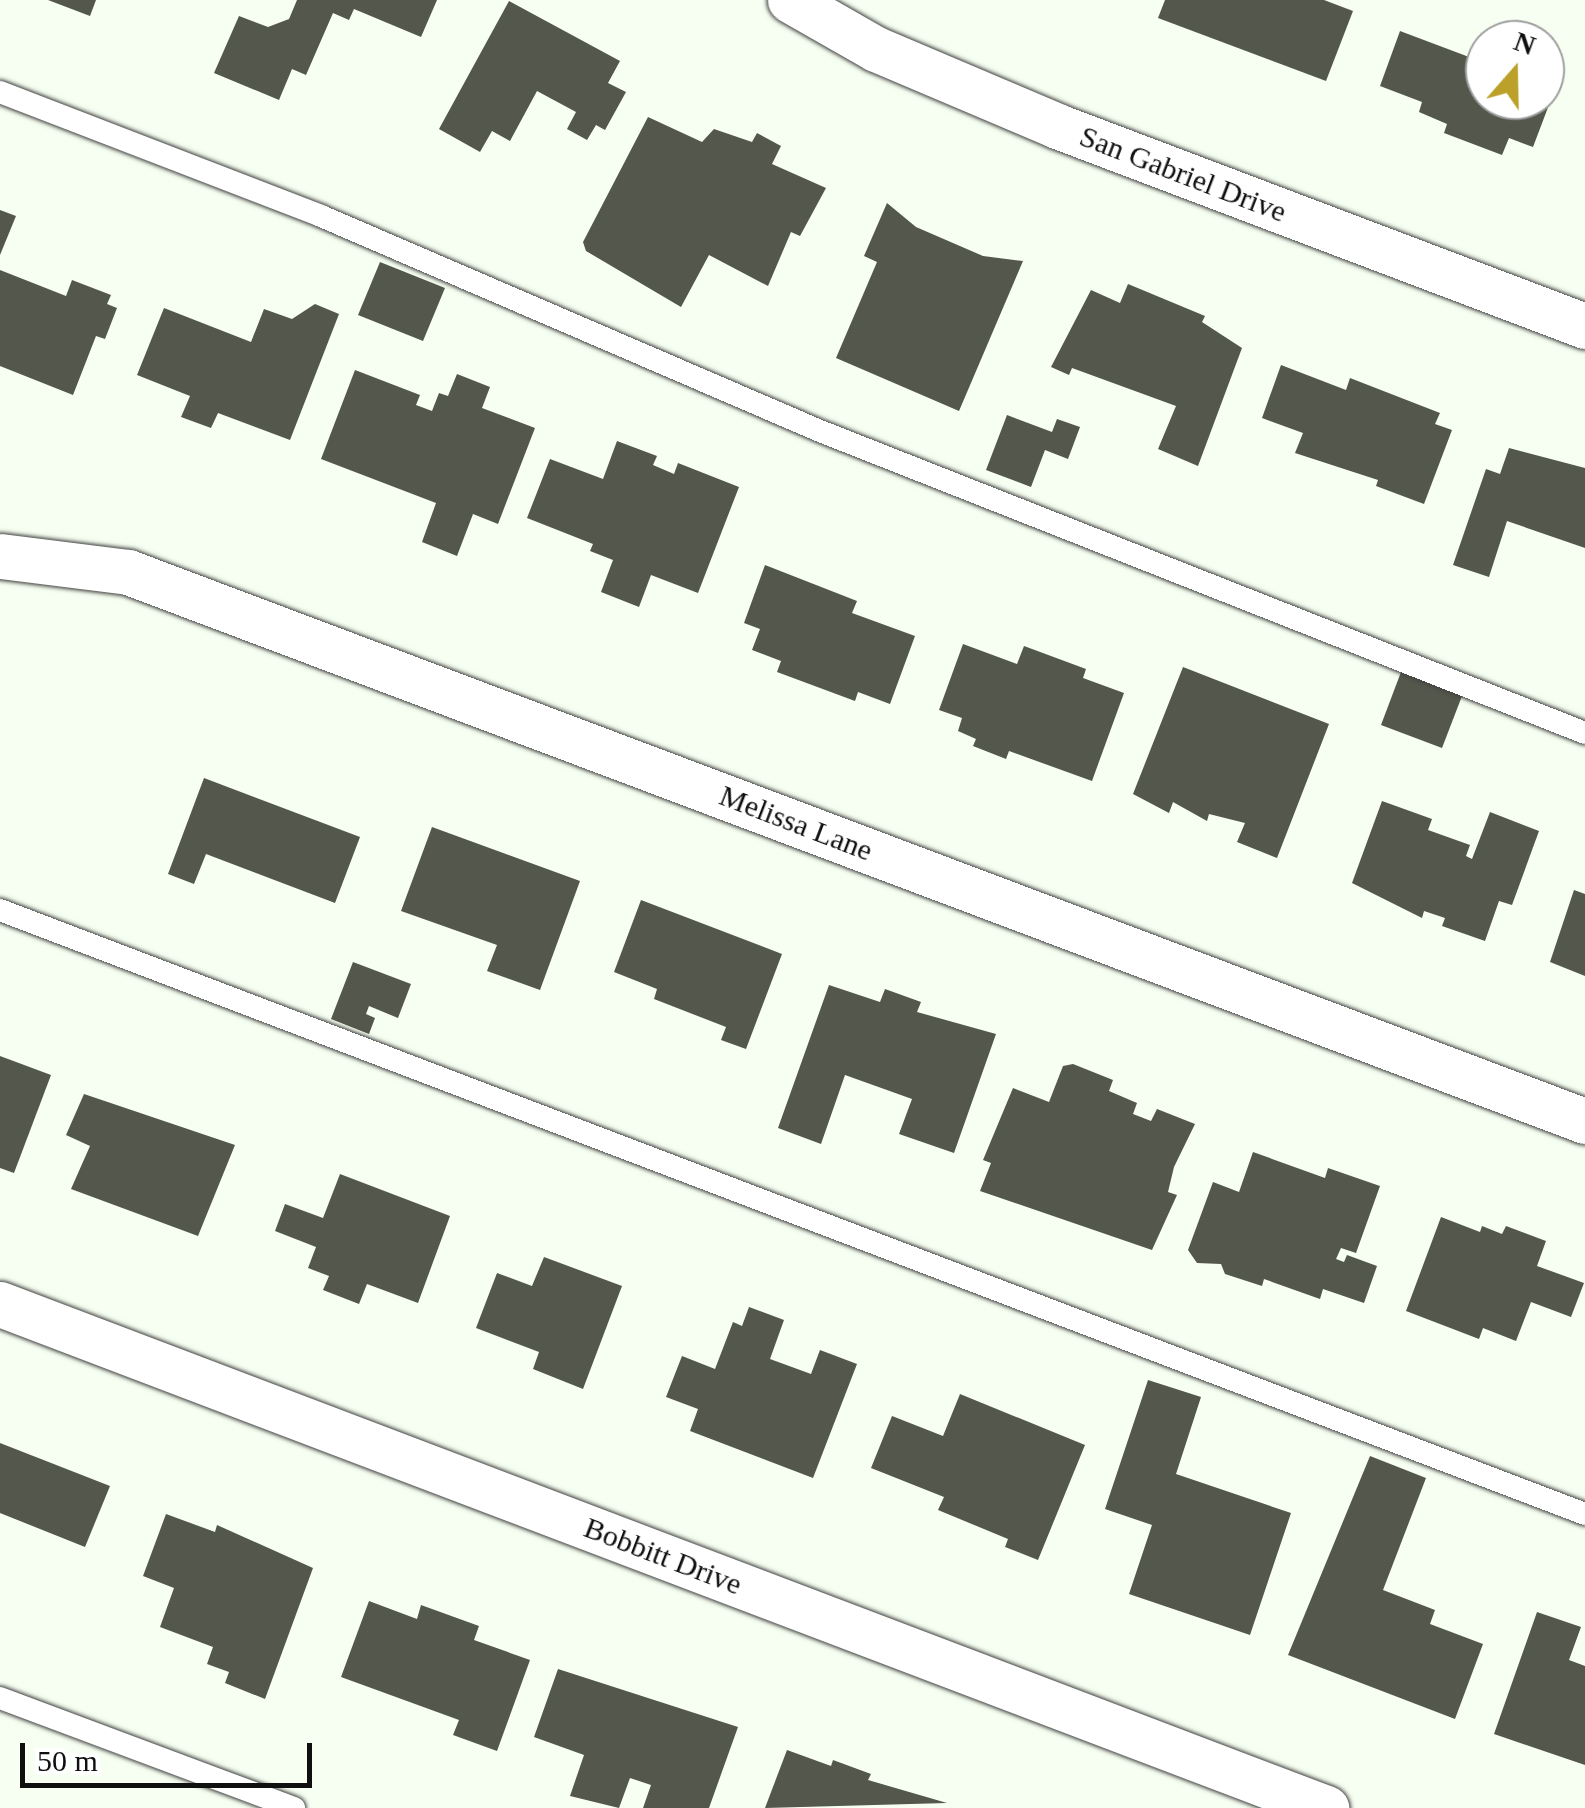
<!DOCTYPE html>
<style>
body{margin:0}
#map{position:relative;width:1585px;height:1808px;overflow:hidden;background:#f6fff1;font-family:"Times New Roman",serif}
div>[style]{position:absolute}
.building>*{inset:0;background:#54574b}
.roads{filter:drop-shadow(0 0 2px #424242) drop-shadow(0 0 2px #424242)}
.lane>*{height:22px;margin:-11px;padding:0 11px;transform-origin:11px;border-radius:11px;background:#fff}
.street>*{height:45px;margin:-22.5px;padding:0 22.5px;transform-origin:22.5px;border-radius:22.5px;background:#fff}
span{translate:-50% -50%;white-space:nowrap;text-align:center;line-height:1.15;-webkit-text-stroke:10px #fff;paint-order:stroke}
.street-label{font-size:30px;color:#0f0f0f}
.north{position:absolute;left:1465px;top:20px;width:100px;height:100px;box-sizing:border-box;background:#fff;border:2px solid #9f9f9f;border-radius:50%;rotate:20deg;font-size:28px;font-weight:700;line-height:40px;text-align:center;color:#0f0f0f}
.north::after{content:'';display:block;margin:auto;width:35px;height:45px;background:#bba02a;clip-path:polygon(50% 0,100% 100%,50% 72%,0 100%)}
.scale{position:absolute;left:20px;top:1743px;width:292px;height:45px;box-sizing:border-box;border:5px solid #0f0f0f;border-top:0;padding-left:12px;font-size:30px;line-height:35px;white-space:nowrap;color:#0f0f0f;-webkit-text-stroke:8px #fff;paint-order:stroke}
</style>
<div id="map">
<div class="building">
<div style="clip-path:polygon(48px 0,96px 0,90px 16px)"></div>
<div style="clip-path:polygon(297px 0,437px 0,421px 37px,354px 9px,349px 20px,333px 13px,306px 75px,292px 69px,279px 100px,214px 73px,239px 16px,268px 27px,289px 19px)"></div>
<div style="clip-path:polygon(1165px 0,1324px 0,1353px 11px,1326px 81px,1158px 18px)"></div>
<div style="clip-path:polygon(509px 1px,620px 61px,608px 83px,626px 92px,605px 130px,596px 125px,587px 140px,567px 129px,576px 112px,537px 91px,510px 141px,492px 131px,480px 152px,439px 129px)"></div>
<div style="clip-path:polygon(1400px 31px,1485px 63px,1485px 100px,1545px 100px,1545px 85px,1555px 89px,1533px 147px,1509px 138px,1502px 155px,1444px 133px,1447px 124px,1419px 112px,1422px 102px,1380px 86px)"></div>
<div style="clip-path:polygon(648px 117px,702px 142px,714px 129px,752px 142px,757px 133px,781px 146px,772px 164px,826px 188px,800px 236px,791px 232px,768px 286px,709px 255px,681px 307px,586px 251px,583px 242px)"></div>
<div style="clip-path:polygon(887px 203px,916px 227px,983px 256px,1023px 261px,959px 411px,836px 358px,877px 262px,864px 256px)"></div>
<div style="clip-path:polygon(0 210px,16px 216px,0 255px)"></div>
<div style="clip-path:polygon(380px 262px,445px 288px,423px 341px,358px 315px)"></div>
<div style="clip-path:polygon(0 270px,66px 296px,72px 280px,111px 295px,107px 304px,117px 308px,105px 339px,96px 336px,73px 395px,0 366px)"></div>
<div style="clip-path:polygon(1128px 284px,1205px 316px,1202px 322px,1242px 348px,1198px 466px,1158px 449px,1176px 406px,1072px 368px,1069px 375px,1051px 367px,1091px 290px,1120px 303px)"></div>
<div style="clip-path:polygon(315px 304px,339px 314px,290px 440px,218px 413px,211px 428px,181px 417px,190px 396px,137px 375px,164px 308px,251px 342px,264px 309px,292px 319px)"></div>
<div style="clip-path:polygon(1281px 365px,1346px 390px,1350px 378px,1440px 413px,1435px 424px,1452px 430px,1424px 504px,1376px 486px,1378px 480px,1295px 453px,1303px 433px,1262px 418px)"></div>
<div style="clip-path:polygon(355px 370px,420px 395px,416px 405px,432px 411px,439px 393px,448px 396px,457px 374px,490px 387px,482px 408px,535px 428px,498px 524px,473px 514px,457px 556px,422px 542px,436px 503px,321px 459px)"></div>
<div style="clip-path:polygon(1007px 415px,1052px 432px,1057px 419px,1080px 427px,1068px 459px,1045px 450px,1031px 487px,986px 470px)"></div>
<div style="clip-path:polygon(617px 441px,657px 456px,653px 465px,674px 474px,678px 463px,739px 487px,698px 593px,651px 575px,639px 607px,601px 592px,613px 560px,590px 551px,593px 544px,527px 518px,550px 459px,603px 479px)"></div>
<div style="clip-path:polygon(1509px 448px,1585px 468px,1585px 548px,1507px 521px,1489px 577px,1453px 565px,1486px 469px,1500px 474px)"></div>
<div style="clip-path:polygon(765px 565px,857px 601px,852px 613px,915px 636px,890px 704px,858px 692px,855px 701px,777px 672px,781px 661px,752px 650px,760px 629px,744px 623px)"></div>
<div style="clip-path:polygon(963px 644px,1017px 664px,1024px 646px,1086px 669px,1083px 678px,1124px 693px,1092px 781px,1009px 751px,1006px 759px,973px 746px,976px 739px,958px 731px,962px 718px,939px 710px)"></div>
<div style="clip-path:polygon(1183px 667px,1329px 724px,1277px 858px,1237px 842px,1245px 823px,1209px 814px,1207px 821px,1173px 802px,1169px 813px,1133px 794px)"></div>
<div style="clip-path:polygon(1401px 672px,1462px 696px,1442px 748px,1381px 725px)"></div>
<div style="clip-path:polygon(204px 778px,360px 837px,335px 903px,206px 854px,194px 884px,168px 874px)"></div>
<div style="clip-path:polygon(1382px 801px,1432px 819px,1428px 830px,1470px 845px,1466px 856px,1472px 859px,1490px 812px,1539px 831px,1512px 905px,1499px 901px,1485px 941px,1442px 926px,1445px 918px,1424px 911px,1422px 918px,1352px 883px)"></div>
<div style="clip-path:polygon(432px 827px,580px 881px,540px 990px,487px 971px,497px 945px,401px 911px)"></div>
<div style="clip-path:polygon(1574px 890px,1585px 894px,1585px 976px,1550px 962px)"></div>
<div style="clip-path:polygon(641px 900px,782px 954px,746px 1049px,721px 1040px,726px 1027px,654px 999px,657px 989px,614px 972px)"></div>
<div style="clip-path:polygon(353px 962px,411px 984px,398px 1018px,369px 1006px,366px 1014px,375px 1018px,369px 1034px,331px 1019px)"></div>
<div style="clip-path:polygon(829px 985px,880px 1002px,885px 989px,921px 1002px,917px 1012px,996px 1034px,954px 1153px,899px 1134px,912px 1099px,845px 1075px,821px 1144px,778px 1128px)"></div>
<div style="clip-path:polygon(0 1056px,51px 1075px,14px 1173px,0 1168px)"></div>
<div style="clip-path:polygon(1073px 1064px,1113px 1080px,1109px 1091px,1137px 1103px,1133px 1114px,1151px 1121px,1157px 1109px,1195px 1124px,1174px 1167px,1168px 1192px,1177px 1195px,1152px 1250px,980px 1191px,991px 1163px,983px 1160px,1013px 1088px,1049px 1102px,1063px 1066px)"></div>
<div style="clip-path:polygon(84px 1094px,235px 1145px,198px 1236px,71px 1189px,90px 1146px,66px 1135px)"></div>
<div style="clip-path:polygon(1253px 1152px,1325px 1178px,1328px 1168px,1380px 1186px,1356px 1253px,1341px 1248px,1336px 1259px,1344px 1262px,1347px 1255px,1377px 1266px,1364px 1303px,1323px 1289px,1320px 1299px,1264px 1279px,1262px 1286px,1225px 1274px,1221px 1264px,1197px 1263px,1188px 1250px,1213px 1182px,1239px 1192px)"></div>
<div style="clip-path:polygon(340px 1174px,450px 1216px,418px 1303px,367px 1284px,359px 1304px,323px 1290px,329px 1276px,308px 1268px,316px 1247px,275px 1231px,285px 1204px,323px 1218px)"></div>
<div style="clip-path:polygon(1441px 1217px,1480px 1232px,1482px 1226px,1502px 1234px,1506px 1226px,1546px 1241px,1537px 1266px,1584px 1283px,1571px 1317px,1531px 1302px,1516px 1341px,1483px 1328px,1479px 1339px,1406px 1311px)"></div>
<div style="clip-path:polygon(544px 1257px,622px 1286px,583px 1389px,533px 1369px,539px 1352px,476px 1328px,497px 1273px,532px 1286px)"></div>
<div style="clip-path:polygon(749px 1307px,784px 1320px,770px 1359px,811px 1374px,820px 1350px,857px 1364px,813px 1478px,690px 1431px,698px 1409px,666px 1397px,682px 1356px,715px 1369px,733px 1322px,742px 1326px)"></div>
<div style="clip-path:polygon(1148px 1380px,1201px 1397px,1176px 1474px,1291px 1513px,1250px 1635px,1129px 1594px,1152px 1525px,1105px 1509px)"></div>
<div style="clip-path:polygon(960px 1394px,1085px 1445px,1038px 1560px,1005px 1547px,1008px 1539px,938px 1510px,944px 1497px,871px 1468px,892px 1416px,943px 1436px)"></div>
<div style="clip-path:polygon(0 1443px,110px 1486px,85px 1547px,0 1513px)"></div>
<div style="clip-path:polygon(1370px 1456px,1426px 1478px,1383px 1590px,1435px 1610px,1430px 1624px,1483px 1644px,1455px 1719px,1288px 1655px)"></div>
<div style="clip-path:polygon(166px 1514px,215px 1532px,217px 1525px,313px 1568px,265px 1699px,225px 1683px,229px 1672px,207px 1664px,213px 1647px,160px 1627px,174px 1588px,143px 1576px)"></div>
<div style="clip-path:polygon(369px 1601px,417px 1619px,421px 1605px,479px 1626px,474px 1640px,530px 1660px,497px 1751px,453px 1735px,459px 1720px,341px 1677px)"></div>
<div style="clip-path:polygon(1537px 1612px,1581px 1627px,1569px 1660px,1585px 1666px,1585px 1765px,1494px 1734px)"></div>
<div style="clip-path:polygon(558px 1669px,738px 1727px,709px 1808px,643px 1808px,651px 1785px,630px 1778px,619px 1808px,570px 1796px,584px 1755px,534px 1737px)"></div>
<div style="clip-path:polygon(787px 1750px,831px 1766px,833px 1760px,871px 1774px,868px 1780px,947px 1803px,765px 1808px)"></div>
</div>
<div class="roads">
<div class="lane">
<div style="left:0;top:92px;width:344px;rotate:21.1deg"></div>
<div style="left:321px;top:216px;width:543px;rotate:23.31deg"></div>
<div style="left:820px;top:431px;width:822px;rotate:21.54deg"></div>
<div style="left:0;top:910px;width:1696px;rotate:20.86deg"></div>
<div style="left:0;top:1698px;width:314px;rotate:20.5deg"></div>
</div>
<div class="street">
<div style="left:790px;top:0;width:99px;rotate:29.7deg"></div>
<div style="left:876px;top:49px;width:197px;rotate:23deg"></div>
<div style="left:1057px;top:126px;width:565px;rotate:20.75deg"></div>
<div style="left:0;top:556px;width:129px;rotate:7.1deg"></div>
<div style="left:128px;top:572px;width:1557px;rotate:20.65deg"></div>
<div style="left:0;top:1304px;width:1419px;rotate:20.81deg"></div>
</div>
</div>
<div class="street-label">
<span style="left:1183px;top:174px;rotate:21deg">San Gabriel Drive</span>
<span style="left:796px;top:823px;rotate:21deg">Melissa Lane</span>
<span style="left:663px;top:1556px;rotate:21deg">Bobbitt Drive</span>
</div>
<div class="north">N</div>
<div class="scale">50 m</div>
</div>
